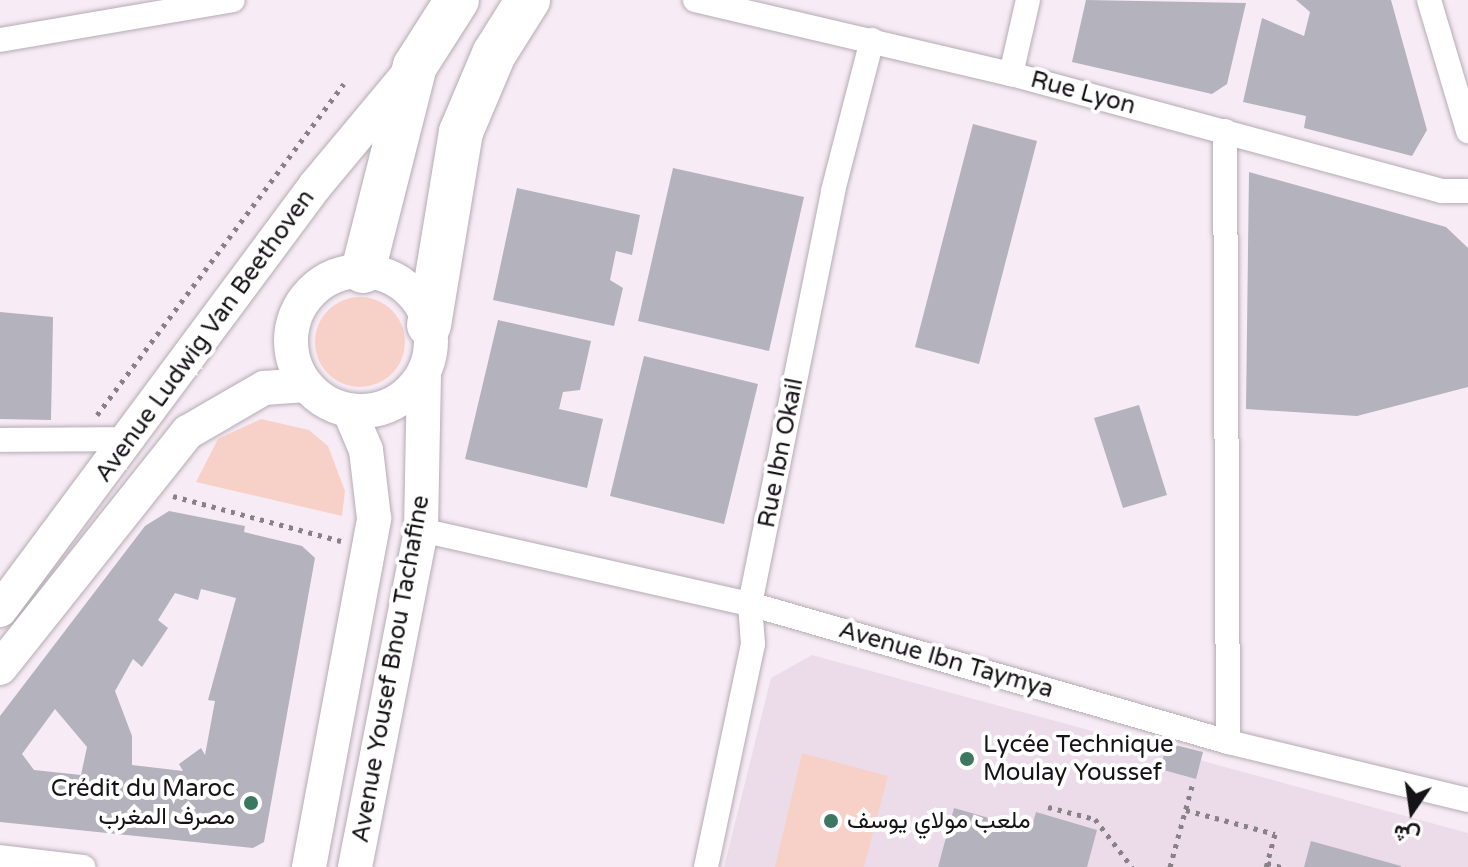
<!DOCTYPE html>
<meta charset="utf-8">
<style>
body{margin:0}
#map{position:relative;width:1468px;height:867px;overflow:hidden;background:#f7ecf5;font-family:"Varela Round",Vazirmatn,sans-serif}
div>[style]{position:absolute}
.built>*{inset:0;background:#ecdcea}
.green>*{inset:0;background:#f7d1c8}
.round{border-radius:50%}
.building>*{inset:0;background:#b4b2bd}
.path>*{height:5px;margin-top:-2.5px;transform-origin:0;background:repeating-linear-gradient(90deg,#888187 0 4px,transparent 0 10px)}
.roads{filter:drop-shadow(0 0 2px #b5abb4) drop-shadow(0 0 2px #b5abb4)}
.street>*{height:24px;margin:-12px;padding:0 12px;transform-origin:12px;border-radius:12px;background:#fff}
.secondary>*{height:34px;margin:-17px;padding:0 17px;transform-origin:17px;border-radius:17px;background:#fff}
.secondary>.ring{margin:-17px;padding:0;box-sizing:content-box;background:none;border:34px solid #fff;border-radius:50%}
.highway>*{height:44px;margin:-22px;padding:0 22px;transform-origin:22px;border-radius:22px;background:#fff}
.dots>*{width:22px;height:22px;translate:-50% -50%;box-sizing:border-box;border:4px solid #fff;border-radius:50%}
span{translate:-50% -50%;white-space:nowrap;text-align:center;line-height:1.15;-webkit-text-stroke:8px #fff;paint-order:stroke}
.street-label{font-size:24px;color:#161316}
.poi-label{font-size:24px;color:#161316}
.left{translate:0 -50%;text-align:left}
.right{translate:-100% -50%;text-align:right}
.north{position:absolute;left:1372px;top:771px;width:80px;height:80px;-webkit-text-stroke:6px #fff;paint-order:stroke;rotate:193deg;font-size:22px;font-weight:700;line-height:32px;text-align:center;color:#161316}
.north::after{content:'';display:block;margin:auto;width:28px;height:36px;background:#161316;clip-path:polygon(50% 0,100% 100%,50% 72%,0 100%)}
</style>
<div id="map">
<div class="built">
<div style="clip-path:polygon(812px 655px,1468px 833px,1468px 867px,724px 867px,771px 678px)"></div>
</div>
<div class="green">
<div class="round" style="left:315px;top:297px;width:90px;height:90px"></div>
<div style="clip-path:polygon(261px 419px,309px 430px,328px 446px,345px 491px,342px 516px,196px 482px,218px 439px)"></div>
<div style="clip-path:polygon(802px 753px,888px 776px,864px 867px,775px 867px)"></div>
</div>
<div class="building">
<div style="clip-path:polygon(1086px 0,1246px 3px,1227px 84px,1212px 94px,1072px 62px)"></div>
<div style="clip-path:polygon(1296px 0,1391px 0,1427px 130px,1412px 156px,1304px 128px,1306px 116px,1243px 102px,1262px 18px,1304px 36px,1310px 12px)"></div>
<div style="clip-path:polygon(973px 124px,1037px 141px,979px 364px,915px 347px)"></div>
<div style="clip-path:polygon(673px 168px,804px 197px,769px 351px,638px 321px)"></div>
<div style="clip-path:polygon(1249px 172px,1446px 227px,1468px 248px,1468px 387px,1357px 416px,1246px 409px)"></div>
<div style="clip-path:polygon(517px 188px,640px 215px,632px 255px,616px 251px,610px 280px,623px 288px,614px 326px,493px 300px)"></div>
<div style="clip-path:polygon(0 312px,53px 317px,51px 420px,0 419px)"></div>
<div style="clip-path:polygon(498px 320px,591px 341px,580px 390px,563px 392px,559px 409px,603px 419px,587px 488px,465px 459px)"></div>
<div style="clip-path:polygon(644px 356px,758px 384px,724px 524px,610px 496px)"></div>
<div style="clip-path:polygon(1139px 405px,1167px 495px,1123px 508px,1094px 418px)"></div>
<div style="clip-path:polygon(evenodd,169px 511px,245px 526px,244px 532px,302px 546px,315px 558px,264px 842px,253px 848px,0 822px,0 716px,145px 526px,169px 511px,201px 589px,236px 598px,208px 700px,215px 701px,205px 755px,201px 748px,179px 764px,183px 771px,132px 765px,132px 736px,115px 691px,133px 659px,142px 667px,168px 628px,158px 620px,175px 593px,198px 600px,201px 589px,169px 511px,55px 709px,87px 747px,81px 775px,34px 770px,22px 754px,55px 709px)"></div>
<div style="clip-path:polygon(1167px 743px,1203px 752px,1196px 779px,1160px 769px)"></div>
<div style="clip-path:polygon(954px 808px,1031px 830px,1036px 812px,1097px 830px,1087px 867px,938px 867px)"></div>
<div style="clip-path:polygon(1311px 841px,1401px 866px,1401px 867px,1304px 867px)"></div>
</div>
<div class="path">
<div style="left:97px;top:415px;width:413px;rotate:-53.3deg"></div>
<div style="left:173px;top:496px;width:174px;rotate:15deg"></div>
<div style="left:1048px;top:807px;width:49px;rotate:14.3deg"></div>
<div style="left:1095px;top:819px;width:61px;rotate:52.4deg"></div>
<div style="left:1186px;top:810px;width:92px;rotate:15.1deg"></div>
<div style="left:1275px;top:834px;width:34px;rotate:105deg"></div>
<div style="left:1267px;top:863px;width:15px;rotate:16deg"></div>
<div style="left:1170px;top:867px;width:84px;rotate:-74.8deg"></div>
</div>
<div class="roads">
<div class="street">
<div style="left:695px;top:0;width:325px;rotate:13.2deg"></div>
<div style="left:1011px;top:74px;width:447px;rotate:15.2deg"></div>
<div style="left:1442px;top:191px;width:26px"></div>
<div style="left:1429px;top:0;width:137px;rotate:73.4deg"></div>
<div style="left:0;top:40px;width:236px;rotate:-9.7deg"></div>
<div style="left:1011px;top:74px;width:76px;rotate:-77.1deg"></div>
<div style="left:1225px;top:131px;width:611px;rotate:89.72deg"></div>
<div style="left:0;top:440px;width:133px;rotate:-0.4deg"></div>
<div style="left:421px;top:530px;width:337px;rotate:12.7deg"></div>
<div style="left:750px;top:604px;width:498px;rotate:16.1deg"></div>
<div style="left:1228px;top:742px;width:247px;rotate:13.6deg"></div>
<div style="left:0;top:857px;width:84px;rotate:6.9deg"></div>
<div style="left:706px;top:867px;width:228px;rotate:-78.1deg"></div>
<div style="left:753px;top:644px;width:40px;rotate:-94.3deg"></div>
<div style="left:750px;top:604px;width:421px;rotate:-78.6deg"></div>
<div style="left:833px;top:191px;width:156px;rotate:-75.5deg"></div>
</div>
<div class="secondary">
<div class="ring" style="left:291px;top:271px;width:106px;height:106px"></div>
<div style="left:0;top:610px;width:528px;rotate:-53.39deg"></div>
<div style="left:315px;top:186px;width:156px;rotate:-50.2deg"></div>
<div style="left:0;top:668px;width:302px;rotate:-51.5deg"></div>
<div style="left:188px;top:432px;width:88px;rotate:-30.1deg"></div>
<div style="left:264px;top:388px;width:42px;rotate:-4.1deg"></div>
<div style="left:309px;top:867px;width:355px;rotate:-79.4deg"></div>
<div style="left:374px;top:518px;width:68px;rotate:-96.7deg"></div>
<div style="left:366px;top:450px;width:43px;rotate:-113deg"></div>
<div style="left:355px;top:867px;width:343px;rotate:-78.9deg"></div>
<div style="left:421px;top:530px;width:154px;rotate:-88.9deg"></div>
</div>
<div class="highway">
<div style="left:363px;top:271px;width:211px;rotate:-75.8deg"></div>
<div style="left:415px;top:66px;width:78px;rotate:-57.5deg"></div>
<div style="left:429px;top:325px;width:196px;rotate:-80.6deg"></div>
<div style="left:461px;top:132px;width:85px;rotate:-67.1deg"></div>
<div style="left:494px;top:54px;width:64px;rotate:-57.8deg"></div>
</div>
</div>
<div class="dots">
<div style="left:967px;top:759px;background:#3b7761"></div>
<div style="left:251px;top:803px;background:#3b7761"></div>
<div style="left:831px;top:821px;background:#3b7761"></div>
</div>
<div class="street-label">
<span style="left:1083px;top:93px;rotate:15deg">Rue Lyon</span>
<span style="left:205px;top:336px;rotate:-54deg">Avenue Ludwig Van Beethoven</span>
<span style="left:781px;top:453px;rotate:-79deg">Rue Ibn Okail</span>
<span style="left:946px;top:660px;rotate:16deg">Avenue Ibn Taymya</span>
<span style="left:391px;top:669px;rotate:-80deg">Avenue Yousef Bnou Tachafine</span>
</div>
<div class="poi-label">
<span class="left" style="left:983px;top:759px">Lycée Technique<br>Moulay Youssef</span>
<span class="right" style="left:235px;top:803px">Crédit du Maroc<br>مصرف المغرب</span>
<span class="left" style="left:847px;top:821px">ملعب مولاي يوسف</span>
</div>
<div class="north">ش</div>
</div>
